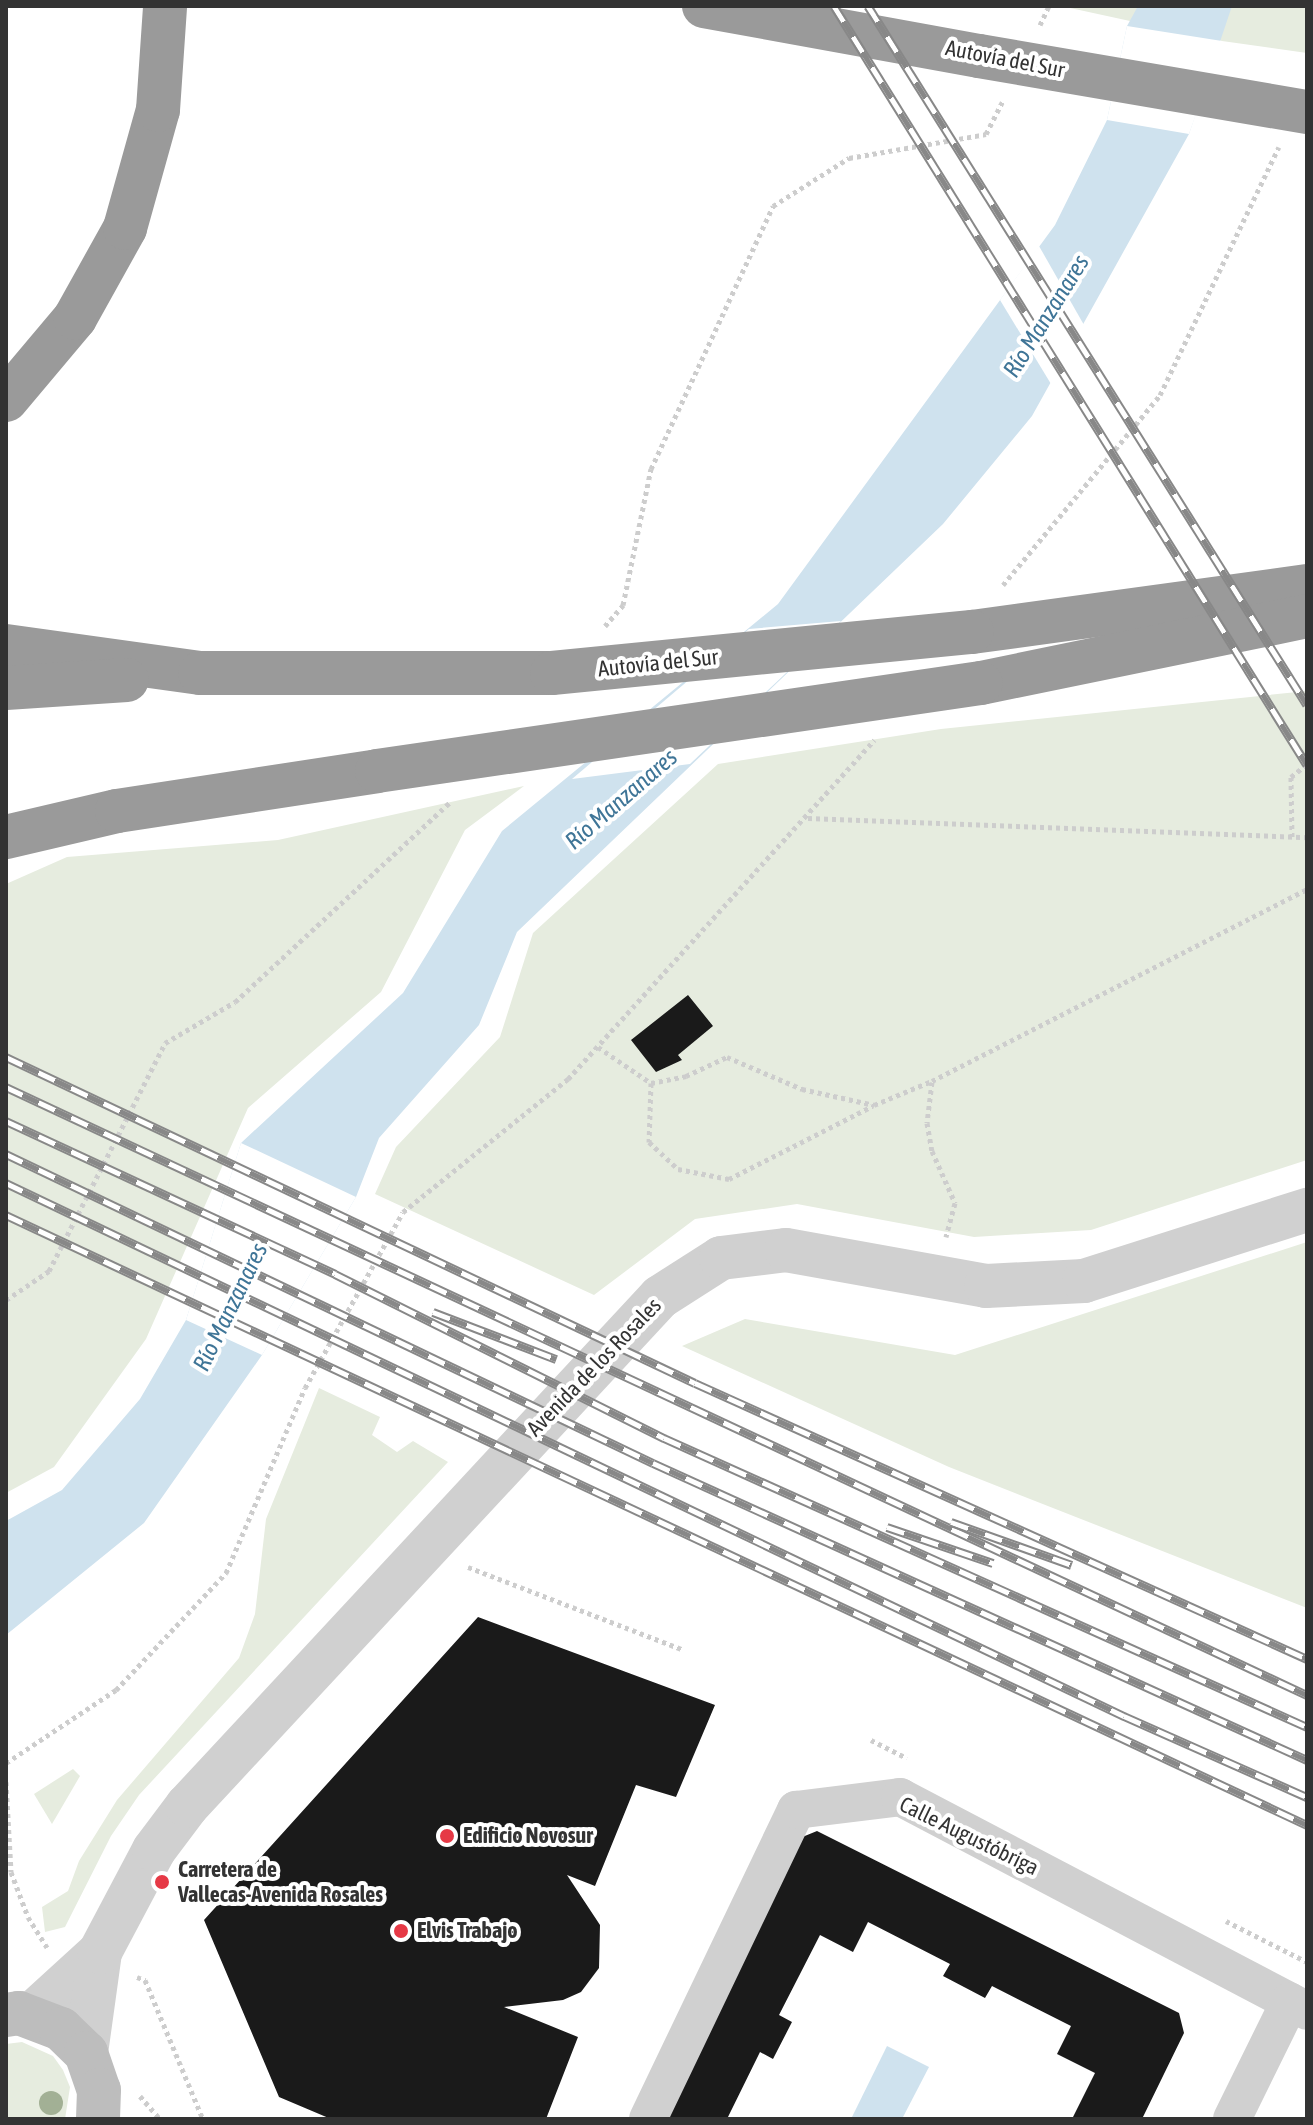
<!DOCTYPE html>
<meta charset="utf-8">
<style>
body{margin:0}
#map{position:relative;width:1313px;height:2125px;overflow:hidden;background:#fff;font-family:"Asap Condensed",sans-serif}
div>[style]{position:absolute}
.green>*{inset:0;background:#e6ecdf}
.water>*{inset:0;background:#cfe2ee}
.pier>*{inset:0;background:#fff}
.building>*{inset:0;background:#1a1a1a}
.path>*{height:5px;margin-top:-2.5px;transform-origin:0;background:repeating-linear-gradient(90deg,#cdcdcd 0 4px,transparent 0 8px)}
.minor>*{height:38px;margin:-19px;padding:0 19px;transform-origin:19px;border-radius:19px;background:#d0d0d0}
.tertiary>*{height:44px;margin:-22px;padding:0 22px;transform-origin:22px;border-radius:22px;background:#d0d0d0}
.secondary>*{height:44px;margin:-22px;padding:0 22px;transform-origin:22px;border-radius:22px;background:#bdbdbd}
.motorway>*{height:44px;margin:-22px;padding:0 22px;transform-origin:22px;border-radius:22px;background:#9a9a9a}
.rail>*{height:9px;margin-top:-4.5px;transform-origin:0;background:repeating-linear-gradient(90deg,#fff 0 18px,#888 0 36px);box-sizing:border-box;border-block:2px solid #888}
.motorway-bridge>*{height:44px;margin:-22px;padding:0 22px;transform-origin:22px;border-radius:22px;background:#9a9a9a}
.trees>*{width:24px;height:24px;margin:-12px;border-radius:50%;background:#a2b095}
.dots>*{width:22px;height:22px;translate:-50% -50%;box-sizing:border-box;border:4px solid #fff;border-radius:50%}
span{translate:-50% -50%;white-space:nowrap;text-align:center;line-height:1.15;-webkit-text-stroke:8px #fff;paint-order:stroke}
.street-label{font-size:22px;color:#333}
.poi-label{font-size:22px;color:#333;font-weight:700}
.left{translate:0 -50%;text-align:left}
.water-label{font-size:24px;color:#3f7597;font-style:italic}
.frame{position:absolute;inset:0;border:8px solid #333;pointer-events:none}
</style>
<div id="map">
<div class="green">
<div style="clip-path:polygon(1061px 6px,1307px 6px,1307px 53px,1222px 41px)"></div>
<div style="clip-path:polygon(1307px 691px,1307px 1160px,1091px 1230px,974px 1237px,797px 1204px,695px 1219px,594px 1295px,375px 1194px,396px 1147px,500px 1037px,533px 933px,718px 764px,941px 729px)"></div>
<div style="clip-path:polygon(524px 786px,465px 830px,381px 992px,248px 1108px,146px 1339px,54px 1467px,6px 1493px,6px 884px,67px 857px,278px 840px)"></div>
<div style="clip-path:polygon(1307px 1242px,1307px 1608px,949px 1467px,682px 1346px,745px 1319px,955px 1355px)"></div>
<div style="clip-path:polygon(319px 1388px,380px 1417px,372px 1435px,397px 1452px,413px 1441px,448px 1462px,139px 1795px,111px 1836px,65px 1927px,45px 1932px,42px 1907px,68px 1891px,79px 1861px,117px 1800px,239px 1658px,255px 1614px,266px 1519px)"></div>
<div style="clip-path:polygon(73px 1769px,80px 1776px,52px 1824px,34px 1794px)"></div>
<div style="clip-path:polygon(22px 2042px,53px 2056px,63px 2070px,70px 2087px,65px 2119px,6px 2119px,6px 2044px)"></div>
</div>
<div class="water">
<div style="clip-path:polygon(1138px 6px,1232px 6px,1189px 134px,1032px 416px,943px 524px,517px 932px,479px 1025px,379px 1138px,356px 1197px,262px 1355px,144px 1523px,6px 1635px,6px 1521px,62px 1490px,140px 1399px,186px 1320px,241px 1143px,403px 993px,502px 831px,778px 604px,1055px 225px,1107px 120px,1127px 26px)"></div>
<div style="clip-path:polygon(887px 2046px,929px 2067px,902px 2119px,851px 2119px)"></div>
</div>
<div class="pier">
<div style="clip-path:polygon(1127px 26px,1222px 41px,1189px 134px,1107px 120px)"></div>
<div style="clip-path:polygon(1039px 246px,1084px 325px,1051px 384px,1000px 300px)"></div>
<div style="clip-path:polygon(841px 621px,690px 764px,572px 779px,749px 629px)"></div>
<div style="clip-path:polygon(241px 1143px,356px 1197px,262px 1355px,186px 1320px)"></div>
</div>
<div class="building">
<div style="clip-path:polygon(688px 995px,713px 1026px,678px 1055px,682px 1060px,656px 1072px,631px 1040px)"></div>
<div style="clip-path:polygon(478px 1617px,715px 1705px,676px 1797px,636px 1785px,595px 1886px,567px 1875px,600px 1925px,599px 1968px,581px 1992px,563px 2000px,504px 2007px,578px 2037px,546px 2119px,331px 2119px,279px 2097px,204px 1920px)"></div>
<div style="clip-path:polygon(817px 1831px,1179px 2013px,1184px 2033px,1142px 2119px,1072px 2119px,1095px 2073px,1057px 2054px,1071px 2026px,992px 1986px,985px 1998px,943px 1976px,950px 1964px,868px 1922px,853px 1952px,820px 1935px,779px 2015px,792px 2022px,773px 2059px,760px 2052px,727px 2119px,655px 2119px,795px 1840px)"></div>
</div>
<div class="path">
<div style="left:1040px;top:25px;width:21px;rotate:-65deg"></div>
<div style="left:1003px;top:585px;width:246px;rotate:-50.4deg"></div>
<div style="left:1160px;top:395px;width:275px;rotate:-64.4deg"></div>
<div style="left:605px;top:626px;width:28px;rotate:-49deg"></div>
<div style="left:623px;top:605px;width:139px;rotate:-78.4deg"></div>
<div style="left:651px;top:469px;width:290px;rotate:-65.1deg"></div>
<div style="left:773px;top:206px;width:90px;rotate:-32.3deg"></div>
<div style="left:849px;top:158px;width:139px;rotate:-9.9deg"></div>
<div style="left:986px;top:134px;width:36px;rotate:-63deg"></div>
<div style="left:808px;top:818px;width:499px;rotate:2.2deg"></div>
<div style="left:1292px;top:837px;width:60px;rotate:-91deg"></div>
<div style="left:1291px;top:777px;width:21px;rotate:-39deg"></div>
<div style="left:598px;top:1047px;width:64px;rotate:34.2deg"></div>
<div style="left:651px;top:1083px;width:36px;rotate:-11deg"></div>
<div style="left:686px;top:1076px;width:45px;rotate:-24.9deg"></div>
<div style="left:727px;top:1057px;width:82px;rotate:23.1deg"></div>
<div style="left:802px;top:1089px;width:74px;rotate:12.5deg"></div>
<div style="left:874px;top:1105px;width:63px;rotate:-22.5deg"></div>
<div style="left:932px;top:1081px;width:421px;rotate:-27.1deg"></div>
<div style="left:932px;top:1082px;width:41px;rotate:97deg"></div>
<div style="left:927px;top:1123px;width:28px;rotate:80deg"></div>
<div style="left:932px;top:1151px;width:57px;rotate:66.1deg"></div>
<div style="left:955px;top:1203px;width:35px;rotate:105deg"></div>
<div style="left:651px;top:1083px;width:59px;rotate:91.9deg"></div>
<div style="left:649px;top:1142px;width:40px;rotate:43deg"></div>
<div style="left:678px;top:1169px;width:52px;rotate:11.1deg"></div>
<div style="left:729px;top:1179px;width:161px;rotate:-27deg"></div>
<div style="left:6px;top:1300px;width:52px;rotate:-34deg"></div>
<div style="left:49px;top:1271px;width:256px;rotate:-63deg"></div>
<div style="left:165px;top:1043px;width:81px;rotate:-30.4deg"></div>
<div style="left:235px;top:1002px;width:294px;rotate:-42.9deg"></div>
<div style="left:468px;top:1567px;width:229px;rotate:21deg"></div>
<div style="left:871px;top:1740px;width:40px;rotate:26.6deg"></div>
<div style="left:6px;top:1763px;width:132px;rotate:-33.6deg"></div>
<div style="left:116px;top:1690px;width:161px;rotate:-46.8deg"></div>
<div style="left:226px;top:1573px;width:201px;rotate:-66.9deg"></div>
<div style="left:305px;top:1388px;width:201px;rotate:-60.9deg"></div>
<div style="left:403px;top:1212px;width:212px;rotate:-38.9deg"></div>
<div style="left:568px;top:1079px;width:457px;rotate:-47.9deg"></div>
<div style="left:6px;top:1782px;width:90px;rotate:86.8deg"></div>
<div style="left:11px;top:1872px;width:48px;rotate:69.3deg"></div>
<div style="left:28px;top:1917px;width:36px;rotate:58deg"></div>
<div style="left:1226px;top:1921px;width:91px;rotate:26.8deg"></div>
<div style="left:137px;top:1977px;width:9px;rotate:21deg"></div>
<div style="left:145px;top:1980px;width:151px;rotate:67.4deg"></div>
<div style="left:140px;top:2096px;width:30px;rotate:49deg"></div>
</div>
<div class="minor">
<div style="left:648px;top:2119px;width:343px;rotate:-64.4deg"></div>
<div style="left:796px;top:1810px;width:105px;rotate:-7.1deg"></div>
<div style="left:900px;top:1797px;width:460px;rotate:27.7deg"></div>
<div style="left:1232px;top:2119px;width:131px;rotate:-63.8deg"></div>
</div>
<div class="tertiary">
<div style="left:30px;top:2016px;width:95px;rotate:-42.4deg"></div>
<div style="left:86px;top:2053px;width:102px;rotate:-82.1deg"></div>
<div style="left:100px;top:1952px;width:115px;rotate:-62.1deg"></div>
<div style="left:154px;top:1850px;width:55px;rotate:-53.1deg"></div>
<div style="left:187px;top:1806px;width:695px;rotate:-47.1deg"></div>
<div style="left:660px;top:1297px;width:72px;rotate:-32.6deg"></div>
<div style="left:721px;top:1258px;width:65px;rotate:-7deg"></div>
<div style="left:786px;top:1250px;width:203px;rotate:10.2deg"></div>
<div style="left:986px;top:1286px;width:98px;rotate:-2.9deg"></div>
<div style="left:1084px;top:1281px;width:234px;rotate:-17.7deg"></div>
</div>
<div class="secondary">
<div style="left:6px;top:2015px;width:13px;rotate:-9deg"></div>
<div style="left:19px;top:2013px;width:45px;rotate:20.9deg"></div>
<div style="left:61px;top:2029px;width:35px;rotate:44deg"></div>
<div style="left:86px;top:2053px;width:39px;rotate:71deg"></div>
<div style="left:99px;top:2090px;width:29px;rotate:92deg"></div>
</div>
<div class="motorway">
<div style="left:704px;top:6px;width:280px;rotate:10.3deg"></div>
<div style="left:6px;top:400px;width:107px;rotate:-49.9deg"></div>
<div style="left:75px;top:318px;width:103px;rotate:-60.9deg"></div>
<div style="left:125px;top:228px;width:123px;rotate:-74.4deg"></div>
<div style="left:158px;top:110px;width:104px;rotate:-86.1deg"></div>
<div style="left:972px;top:632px;width:338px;rotate:-7.8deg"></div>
<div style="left:6px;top:646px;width:196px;rotate:7.9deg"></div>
<div style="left:200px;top:673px;width:352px"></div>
<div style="left:981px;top:683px;width:333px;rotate:-11.6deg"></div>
<div style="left:6px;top:688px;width:121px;rotate:-3.8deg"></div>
<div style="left:6px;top:837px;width:114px;rotate:-13.2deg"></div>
<div style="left:117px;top:811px;width:263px;rotate:-8.7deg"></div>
</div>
<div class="rail">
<div style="left:834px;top:6px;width:894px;rotate:58.07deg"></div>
<div style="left:868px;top:6px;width:825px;rotate:57.87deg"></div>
<div style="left:6px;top:1057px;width:762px;rotate:25.32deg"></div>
<div style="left:695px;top:1383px;width:671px;rotate:24.27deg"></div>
<div style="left:6px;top:1087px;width:1436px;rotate:25.05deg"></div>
<div style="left:6px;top:1121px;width:363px;rotate:24.9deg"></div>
<div style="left:335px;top:1274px;width:368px;rotate:26.5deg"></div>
<div style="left:664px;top:1438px;width:705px;rotate:24.2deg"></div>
<div style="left:6px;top:1154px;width:717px;rotate:25.53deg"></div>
<div style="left:653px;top:1463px;width:718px;rotate:24.42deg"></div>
<div style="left:6px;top:1183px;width:1239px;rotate:25.49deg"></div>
<div style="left:1124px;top:1716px;width:200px;rotate:23.9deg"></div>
<div style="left:6px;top:1215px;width:1437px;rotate:25.12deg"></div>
<div style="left:433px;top:1312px;width:132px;rotate:20.9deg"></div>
<div style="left:951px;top:1522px;width:128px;rotate:19.6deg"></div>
<div style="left:887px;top:1527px;width:112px;rotate:18.8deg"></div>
</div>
<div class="motorway-bridge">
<div style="left:979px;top:56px;width:333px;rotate:9.7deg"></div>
<div style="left:552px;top:673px;width:422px;rotate:-5.6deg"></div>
<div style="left:377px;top:771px;width:610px;rotate:-8.29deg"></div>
</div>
<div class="trees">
<div style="left:51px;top:2103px"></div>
</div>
<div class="dots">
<div style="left:447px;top:1836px;background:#e63946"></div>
<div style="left:162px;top:1882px;background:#e63946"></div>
<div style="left:401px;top:1931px;background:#e63946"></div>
</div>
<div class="street-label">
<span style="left:1005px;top:59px;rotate:11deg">Autovía del Sur</span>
<span style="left:658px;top:663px;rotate:-6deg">Autovía del Sur</span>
<span style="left:594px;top:1367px;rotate:-46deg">Avenida de los Rosales</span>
<span style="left:969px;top:1836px;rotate:26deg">Calle Augustóbriga</span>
</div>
<div class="poi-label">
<span class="left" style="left:463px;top:1836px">Edificio Novosur</span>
<span class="left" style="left:178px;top:1882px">Carretera de<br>Vallecas-Avenida Rosales</span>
<span class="left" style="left:417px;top:1931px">Elvis Trabajo</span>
</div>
<div class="water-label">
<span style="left:1046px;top:316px;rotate:-58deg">Río Manzanares</span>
<span style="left:621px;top:799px;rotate:-41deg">Río Manzanares</span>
<span style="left:230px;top:1307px;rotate:-64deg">Río Manzanares</span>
</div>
<div class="frame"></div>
</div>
